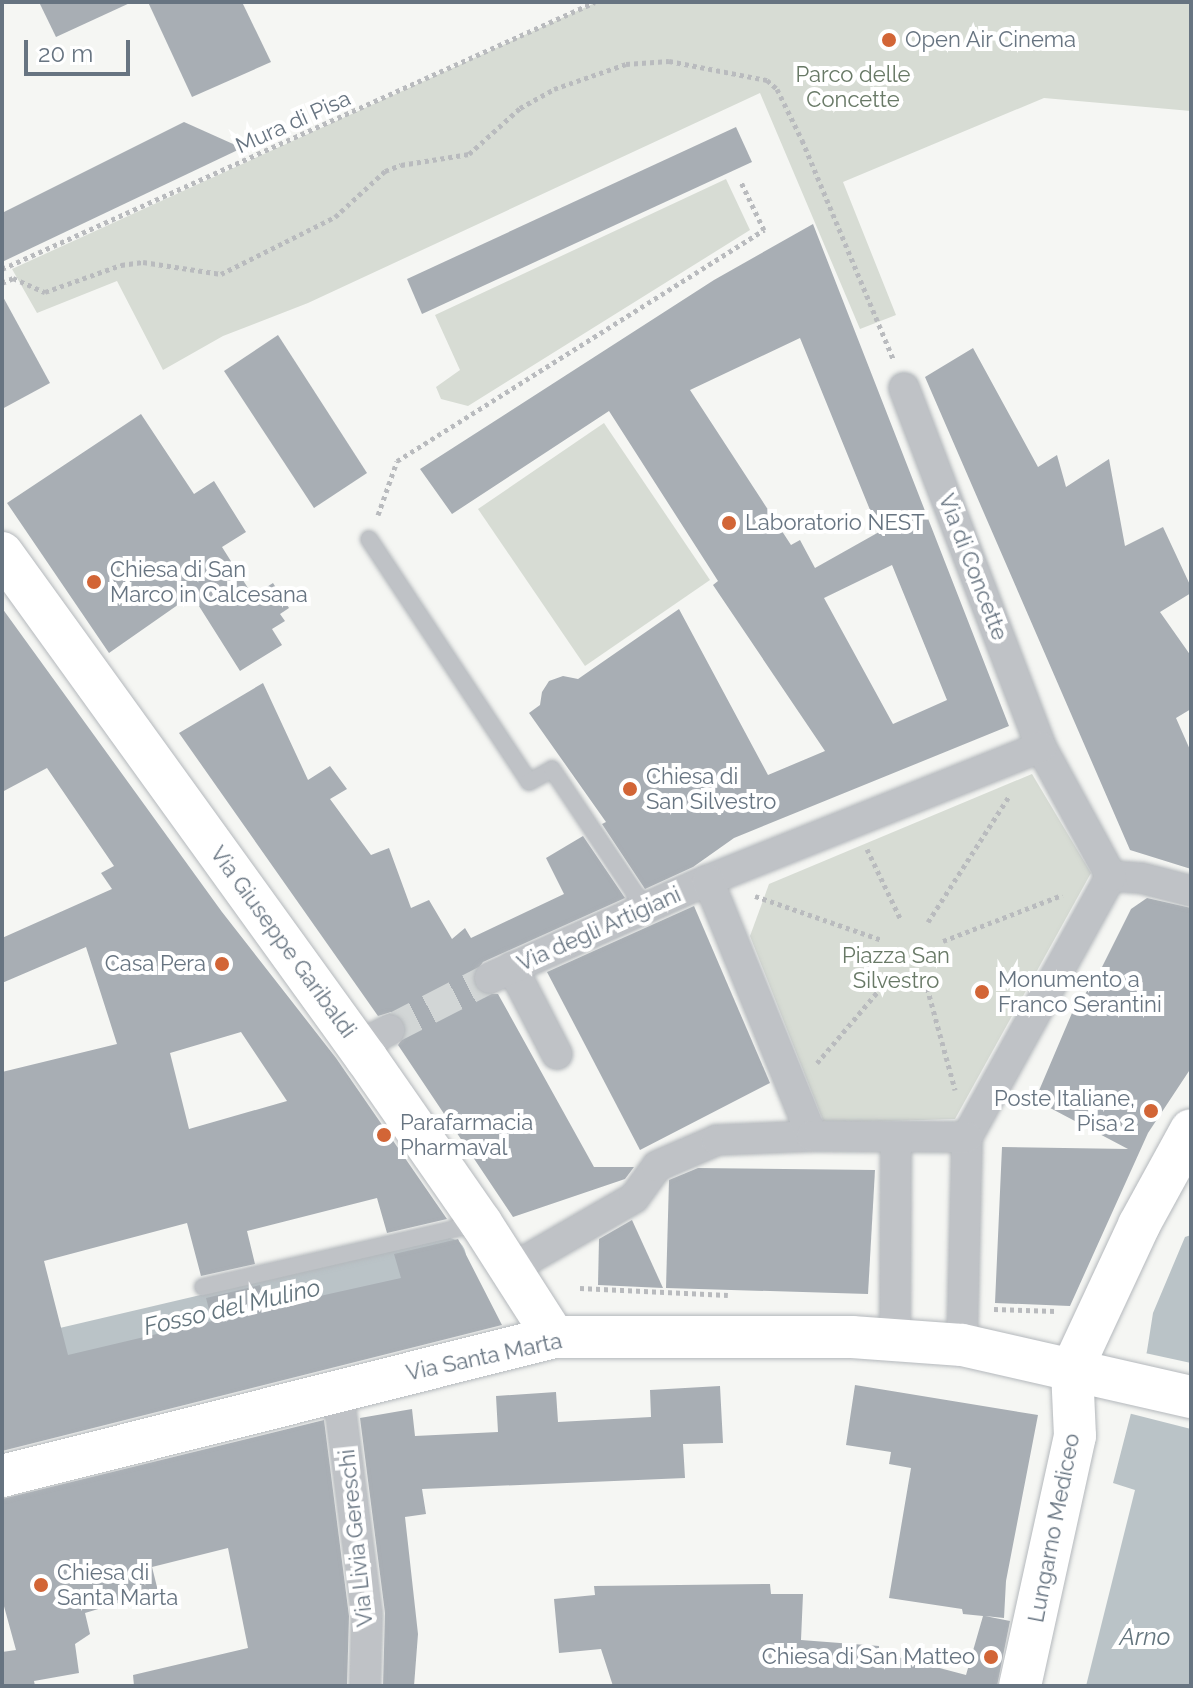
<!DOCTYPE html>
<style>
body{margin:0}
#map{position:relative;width:1193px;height:1688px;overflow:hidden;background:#f5f6f3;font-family:Raleway,sans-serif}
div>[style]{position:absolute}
.green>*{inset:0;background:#d7dcd4}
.water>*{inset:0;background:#bac3c7}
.pier>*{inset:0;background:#f5f6f3}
.canal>*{height:38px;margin:-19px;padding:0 19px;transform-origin:19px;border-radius:19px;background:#bac3c7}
.building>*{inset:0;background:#a8aeb4}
.street-tunnel>*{height:30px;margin-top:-15px;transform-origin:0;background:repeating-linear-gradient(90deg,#d2d6d6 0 30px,transparent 0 45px)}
.path>*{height:5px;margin-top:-2.5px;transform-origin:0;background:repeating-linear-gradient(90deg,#b9bbbe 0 4px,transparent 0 8px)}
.roads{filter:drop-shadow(0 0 2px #b4b8bc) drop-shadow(0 0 2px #b4b8bc)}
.lane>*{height:16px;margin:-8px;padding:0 8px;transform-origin:8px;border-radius:8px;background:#bfc2c6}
.street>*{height:30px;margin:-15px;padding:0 15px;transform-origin:15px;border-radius:15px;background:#bfc2c6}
.secondary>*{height:42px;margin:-21px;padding:0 21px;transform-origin:21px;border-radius:21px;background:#fff}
.dots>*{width:22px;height:22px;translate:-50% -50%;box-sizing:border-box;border:4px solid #fff;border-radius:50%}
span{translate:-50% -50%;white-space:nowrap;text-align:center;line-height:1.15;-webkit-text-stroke:8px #fff;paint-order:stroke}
.poi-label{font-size:22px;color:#677481}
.left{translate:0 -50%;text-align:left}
.right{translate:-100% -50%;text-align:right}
.park-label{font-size:22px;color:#687966}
.street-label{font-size:22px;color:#677481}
.water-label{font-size:24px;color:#63747d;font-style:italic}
.frame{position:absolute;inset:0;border:4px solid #677481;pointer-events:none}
.scale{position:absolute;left:24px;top:40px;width:106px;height:36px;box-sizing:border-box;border:4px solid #677481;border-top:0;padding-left:10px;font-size:24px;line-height:28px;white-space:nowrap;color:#677481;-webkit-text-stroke:6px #fff;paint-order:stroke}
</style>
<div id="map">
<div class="green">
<div style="clip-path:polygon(597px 2px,1191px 2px,1191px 111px,1044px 98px,843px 182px,896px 315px,860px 329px,760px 93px,308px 303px,223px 336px,163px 370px,117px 281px,37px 313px,12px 269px)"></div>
<div style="clip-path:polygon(726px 179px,750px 230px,468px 406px,441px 399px,436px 387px,460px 370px,435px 315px)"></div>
<div style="clip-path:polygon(604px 423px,710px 580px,585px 666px,478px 509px)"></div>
<div style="clip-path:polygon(1032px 774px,1091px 873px,955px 1119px,824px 1123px,750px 936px,769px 884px)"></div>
</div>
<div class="water">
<div style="clip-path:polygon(1191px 1235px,1191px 1686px,1086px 1686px,1135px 1490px,1113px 1483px,1147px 1351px,1153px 1313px,1185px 1237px)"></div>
</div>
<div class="pier">
<div style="clip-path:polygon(1145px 1353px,1191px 1363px,1191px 1429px,1128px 1413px)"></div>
</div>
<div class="canal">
<div style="left:2px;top:1361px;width:457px;rotate:-13.2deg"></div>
</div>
<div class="building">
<div style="clip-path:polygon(39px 2px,132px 2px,56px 37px)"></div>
<div style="clip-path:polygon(148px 2px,242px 2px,271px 62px,192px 97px)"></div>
<div style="clip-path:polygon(184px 122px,242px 148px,2px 262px,2px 213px)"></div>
<div style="clip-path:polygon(736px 127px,752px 162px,422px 314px,407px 279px)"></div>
<div style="clip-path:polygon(evenodd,813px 224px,1009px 726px,734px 838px,693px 867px,645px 889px,602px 824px,606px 822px,529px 713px,540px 705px,542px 692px,549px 681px,563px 676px,578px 679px,679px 609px,768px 775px,825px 751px,713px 585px,718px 581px,609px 411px,452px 514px,420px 469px,714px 280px,813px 224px,800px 338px,879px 532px,815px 568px,800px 540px,791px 545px,690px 390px,800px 338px,813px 224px,892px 565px,947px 700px,893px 724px,824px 598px,892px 565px)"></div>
<div style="clip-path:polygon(2px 295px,50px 383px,2px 409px)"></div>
<div style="clip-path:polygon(278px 335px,367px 473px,314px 508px,224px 371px)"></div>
<div style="clip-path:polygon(973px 348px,1038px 467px,1057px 455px,1066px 487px,1109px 459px,1125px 546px,1163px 527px,1191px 587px,1191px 593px,1160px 612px,1191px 656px,1191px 709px,1176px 718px,1191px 752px,1191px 869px,1130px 850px,925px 377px)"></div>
<div style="clip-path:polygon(141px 414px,194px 494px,214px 481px,246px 532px,222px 547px,253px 596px,273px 583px,289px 608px,280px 614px,285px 621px,272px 629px,282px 645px,240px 671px,192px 595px,109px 653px,7px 503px)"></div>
<div style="clip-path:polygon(evenodd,2px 608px,222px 912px,336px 1058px,447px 1219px,387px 1233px,377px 1198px,247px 1231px,255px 1264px,201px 1276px,187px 1223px,44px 1261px,68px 1355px,212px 1321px,206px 1298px,260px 1285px,266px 1308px,401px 1278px,394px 1254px,458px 1239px,502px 1325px,2px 1451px,2px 1072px,117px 1044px,86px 947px,2px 983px,2px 938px,112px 889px,101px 873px,114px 866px,47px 768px,2px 792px,2px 608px,241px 1032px,287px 1101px,189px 1129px,170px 1053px,241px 1032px)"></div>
<div style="clip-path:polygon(263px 683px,308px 780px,330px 766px,347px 789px,330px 799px,371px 855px,389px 848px,411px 908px,429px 900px,452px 939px,465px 928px,471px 938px,564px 894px,546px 858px,583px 836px,625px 898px,483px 962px,472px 977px,480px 993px,498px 994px,594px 1167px,634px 1167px,625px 1179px,513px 1217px,398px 1045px,407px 1032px,405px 1021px,391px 1012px,378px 1016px,179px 733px)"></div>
<div style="clip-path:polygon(1147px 898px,1191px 908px,1191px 1068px,1148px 1133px,1070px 1306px,995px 1303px,1002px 1147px,1128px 1149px,1035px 1100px,1072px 1013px,1098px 975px,1131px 909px)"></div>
<div style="clip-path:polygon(694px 906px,770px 1083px,640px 1150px,547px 972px)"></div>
<div style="clip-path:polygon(698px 1168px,875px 1170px,868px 1294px,666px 1288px,669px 1180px)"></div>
<div style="clip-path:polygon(632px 1220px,663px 1288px,598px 1285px,599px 1239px)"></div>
<div style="clip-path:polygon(855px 1385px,1038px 1415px,1006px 1581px,1004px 1618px,985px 1616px,1010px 1621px,997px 1686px,613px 1686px,601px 1649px,559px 1653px,554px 1599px,595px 1595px,594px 1586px,770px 1584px,771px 1594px,803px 1594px,801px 1640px,879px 1646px,879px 1652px,966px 1675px,983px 1616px,963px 1614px,962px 1609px,889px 1598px,911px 1468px,889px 1464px,891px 1452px,846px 1445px)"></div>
<div style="clip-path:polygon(720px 1386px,723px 1443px,683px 1444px,685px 1478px,422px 1489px,426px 1514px,405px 1517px,418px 1634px,414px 1686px,383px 1686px,385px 1613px,360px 1418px,412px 1409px,415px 1436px,498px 1432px,496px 1396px,556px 1392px,558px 1422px,651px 1417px,650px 1390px)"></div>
<div style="clip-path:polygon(324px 1420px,349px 1616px,347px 1686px,134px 1686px,133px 1675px,248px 1648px,228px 1548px,152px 1567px,158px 1591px,85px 1613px,90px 1634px,75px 1644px,79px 1673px,34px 1681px,35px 1686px,2px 1686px,2px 1652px,16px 1650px,2px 1599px,2px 1499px)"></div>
</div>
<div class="street-tunnel">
<div style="left:389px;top:1030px;width:114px;rotate:-27.2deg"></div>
</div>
<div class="path">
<div style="left:2px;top:269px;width:650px;rotate:-24.24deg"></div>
<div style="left:2px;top:283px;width:12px;rotate:-24deg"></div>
<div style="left:13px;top:278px;width:35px;rotate:24deg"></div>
<div style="left:45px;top:292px;width:81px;rotate:-19.6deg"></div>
<div style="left:121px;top:265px;width:22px;rotate:-8deg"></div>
<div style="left:143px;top:262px;width:79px;rotate:8.7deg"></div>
<div style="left:221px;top:274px;width:127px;rotate:-26.6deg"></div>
<div style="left:335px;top:217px;width:68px;rotate:-42.6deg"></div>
<div style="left:385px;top:171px;width:17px;rotate:-21deg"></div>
<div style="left:401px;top:165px;width:69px;rotate:-9.2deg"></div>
<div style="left:469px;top:154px;width:69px;rotate:-42deg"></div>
<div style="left:520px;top:108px;width:39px;rotate:-29deg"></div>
<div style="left:554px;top:89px;width:76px;rotate:-19.1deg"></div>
<div style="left:626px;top:64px;width:43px;rotate:-4deg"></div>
<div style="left:669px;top:61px;width:100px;rotate:11deg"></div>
<div style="left:767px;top:80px;width:13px;rotate:42deg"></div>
<div style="left:777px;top:89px;width:57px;rotate:63.9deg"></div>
<div style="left:802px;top:140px;width:237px;rotate:67.4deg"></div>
<div style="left:378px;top:515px;width:57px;rotate:-70.6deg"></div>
<div style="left:397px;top:461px;width:434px;rotate:-32.2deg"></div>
<div style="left:764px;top:230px;width:55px;rotate:-115.6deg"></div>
<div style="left:867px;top:849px;width:79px;rotate:64.4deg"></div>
<div style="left:755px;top:896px;width:134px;rotate:19.1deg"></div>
<div style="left:928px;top:922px;width:151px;rotate:-57.2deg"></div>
<div style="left:943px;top:941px;width:128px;rotate:-21.1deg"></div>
<div style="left:925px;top:980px;width:114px;rotate:74.7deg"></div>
<div style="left:817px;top:1063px;width:116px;rotate:-49.6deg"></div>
<div style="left:580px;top:1288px;width:148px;rotate:2.7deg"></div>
<div style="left:994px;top:1309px;width:62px;rotate:1.8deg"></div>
</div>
<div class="roads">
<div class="lane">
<div style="left:369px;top:539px;width:291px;rotate:56.6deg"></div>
<div style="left:529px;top:782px;width:26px;rotate:-29deg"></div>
<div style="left:552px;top:769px;width:166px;rotate:56.3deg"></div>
<div style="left:203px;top:1287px;width:284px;rotate:-13deg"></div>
</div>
<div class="street">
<div style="left:904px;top:388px;width:384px;rotate:69.1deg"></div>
<div style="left:1111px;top:876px;width:30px;rotate:4deg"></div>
<div style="left:1141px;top:878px;width:52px;rotate:14.6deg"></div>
<div style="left:512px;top:967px;width:98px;rotate:62.7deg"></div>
<div style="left:490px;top:978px;width:239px;rotate:-24.2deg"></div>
<div style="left:358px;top:1046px;width:35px;rotate:-27deg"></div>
<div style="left:511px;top:1269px;width:142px;rotate:-30deg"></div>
<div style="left:634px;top:1198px;width:39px;rotate:-54deg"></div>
<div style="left:657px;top:1166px;width:65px;rotate:-23.4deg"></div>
<div style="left:717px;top:1140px;width:95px;rotate:-2.4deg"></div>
<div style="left:895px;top:1339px;width:201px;rotate:-89.7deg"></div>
<div style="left:962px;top:1345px;width:208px;rotate:-88.6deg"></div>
<div style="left:967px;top:1137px;width:298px;rotate:-61.1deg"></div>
<div style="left:1111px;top:876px;width:147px;rotate:-118.5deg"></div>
<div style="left:1041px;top:747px;width:359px;rotate:158.2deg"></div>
<div style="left:708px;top:880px;width:276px;rotate:67.9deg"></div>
<div style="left:812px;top:1136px;width:155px;rotate:0.4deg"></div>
<div style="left:338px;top:1391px;width:226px;rotate:82.6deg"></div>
<div style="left:367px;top:1615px;width:71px;rotate:91.6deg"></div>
</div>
<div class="secondary">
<div style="left:2px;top:553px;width:624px;rotate:54.2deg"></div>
<div style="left:367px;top:1059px;width:200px;rotate:55.2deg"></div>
<div style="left:481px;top:1223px;width:135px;rotate:57.4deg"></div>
<div style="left:2px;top:1476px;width:569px;rotate:-14.13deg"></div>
<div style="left:554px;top:1337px;width:298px"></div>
<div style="left:852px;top:1337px;width:110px;rotate:4.2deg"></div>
<div style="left:962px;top:1345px;width:235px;rotate:12.8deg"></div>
<div style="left:1020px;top:1686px;width:256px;rotate:-77.6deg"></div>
<div style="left:1075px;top:1436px;width:67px;rotate:-92.6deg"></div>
<div style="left:1072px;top:1369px;width:159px;rotate:-65deg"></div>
<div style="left:1139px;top:1225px;width:108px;rotate:-61.3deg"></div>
</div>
</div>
<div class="dots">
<div style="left:889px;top:40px;background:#d26536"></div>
<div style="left:729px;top:523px;background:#d26536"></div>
<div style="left:94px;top:582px;background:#d26536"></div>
<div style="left:630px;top:789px;background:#d26536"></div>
<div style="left:222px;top:964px;background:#d26536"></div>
<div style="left:982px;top:992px;background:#d26536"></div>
<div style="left:1151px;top:1111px;background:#d26536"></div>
<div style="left:384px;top:1135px;background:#d26536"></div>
<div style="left:41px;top:1585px;background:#d26536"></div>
<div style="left:991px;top:1657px;background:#d26536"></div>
</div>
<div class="poi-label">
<span class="left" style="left:905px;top:40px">Open Air Cinema</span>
<span class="left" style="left:745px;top:523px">Laboratorio NEST</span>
<span class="left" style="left:110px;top:582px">Chiesa di San<br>Marco in Calcesana</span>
<span class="left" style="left:646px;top:789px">Chiesa di<br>San Silvestro</span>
<span class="right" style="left:206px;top:964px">Casa Pera</span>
<span class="left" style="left:998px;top:992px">Monumento a<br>Franco Serantini</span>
<span class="right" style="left:1135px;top:1111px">Poste Italiane,<br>Pisa 2</span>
<span class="left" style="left:400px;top:1135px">Parafarmacia<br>Pharmaval</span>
<span class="left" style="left:57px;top:1585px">Chiesa di<br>Santa Marta</span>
<span class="right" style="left:975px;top:1657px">Chiesa di San Matteo</span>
</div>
<div class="park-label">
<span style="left:853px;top:87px">Parco delle<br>Concette</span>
<span style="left:896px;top:968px">Piazza San<br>Silvestro</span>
</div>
<div class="street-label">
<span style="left:293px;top:122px;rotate:-24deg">Mura di Pisa</span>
<span style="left:973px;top:567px;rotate:69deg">Via di Concette</span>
<span style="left:599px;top:929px;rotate:-24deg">Via degli Artigiani</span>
<span style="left:283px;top:942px;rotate:54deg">Via Giuseppe Garibaldi</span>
<span style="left:484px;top:1357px;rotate:-12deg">Via Santa Marta</span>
<span style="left:1054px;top:1528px;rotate:-79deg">Lungarno Mediceo</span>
<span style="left:356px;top:1538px;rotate:-96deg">Via Livia Gereschi</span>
</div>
<div class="water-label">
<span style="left:232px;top:1307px;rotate:-13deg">Fosso del Mulino</span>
<span style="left:1145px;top:1637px">Arno</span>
</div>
<div class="frame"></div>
<div class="scale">20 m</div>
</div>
